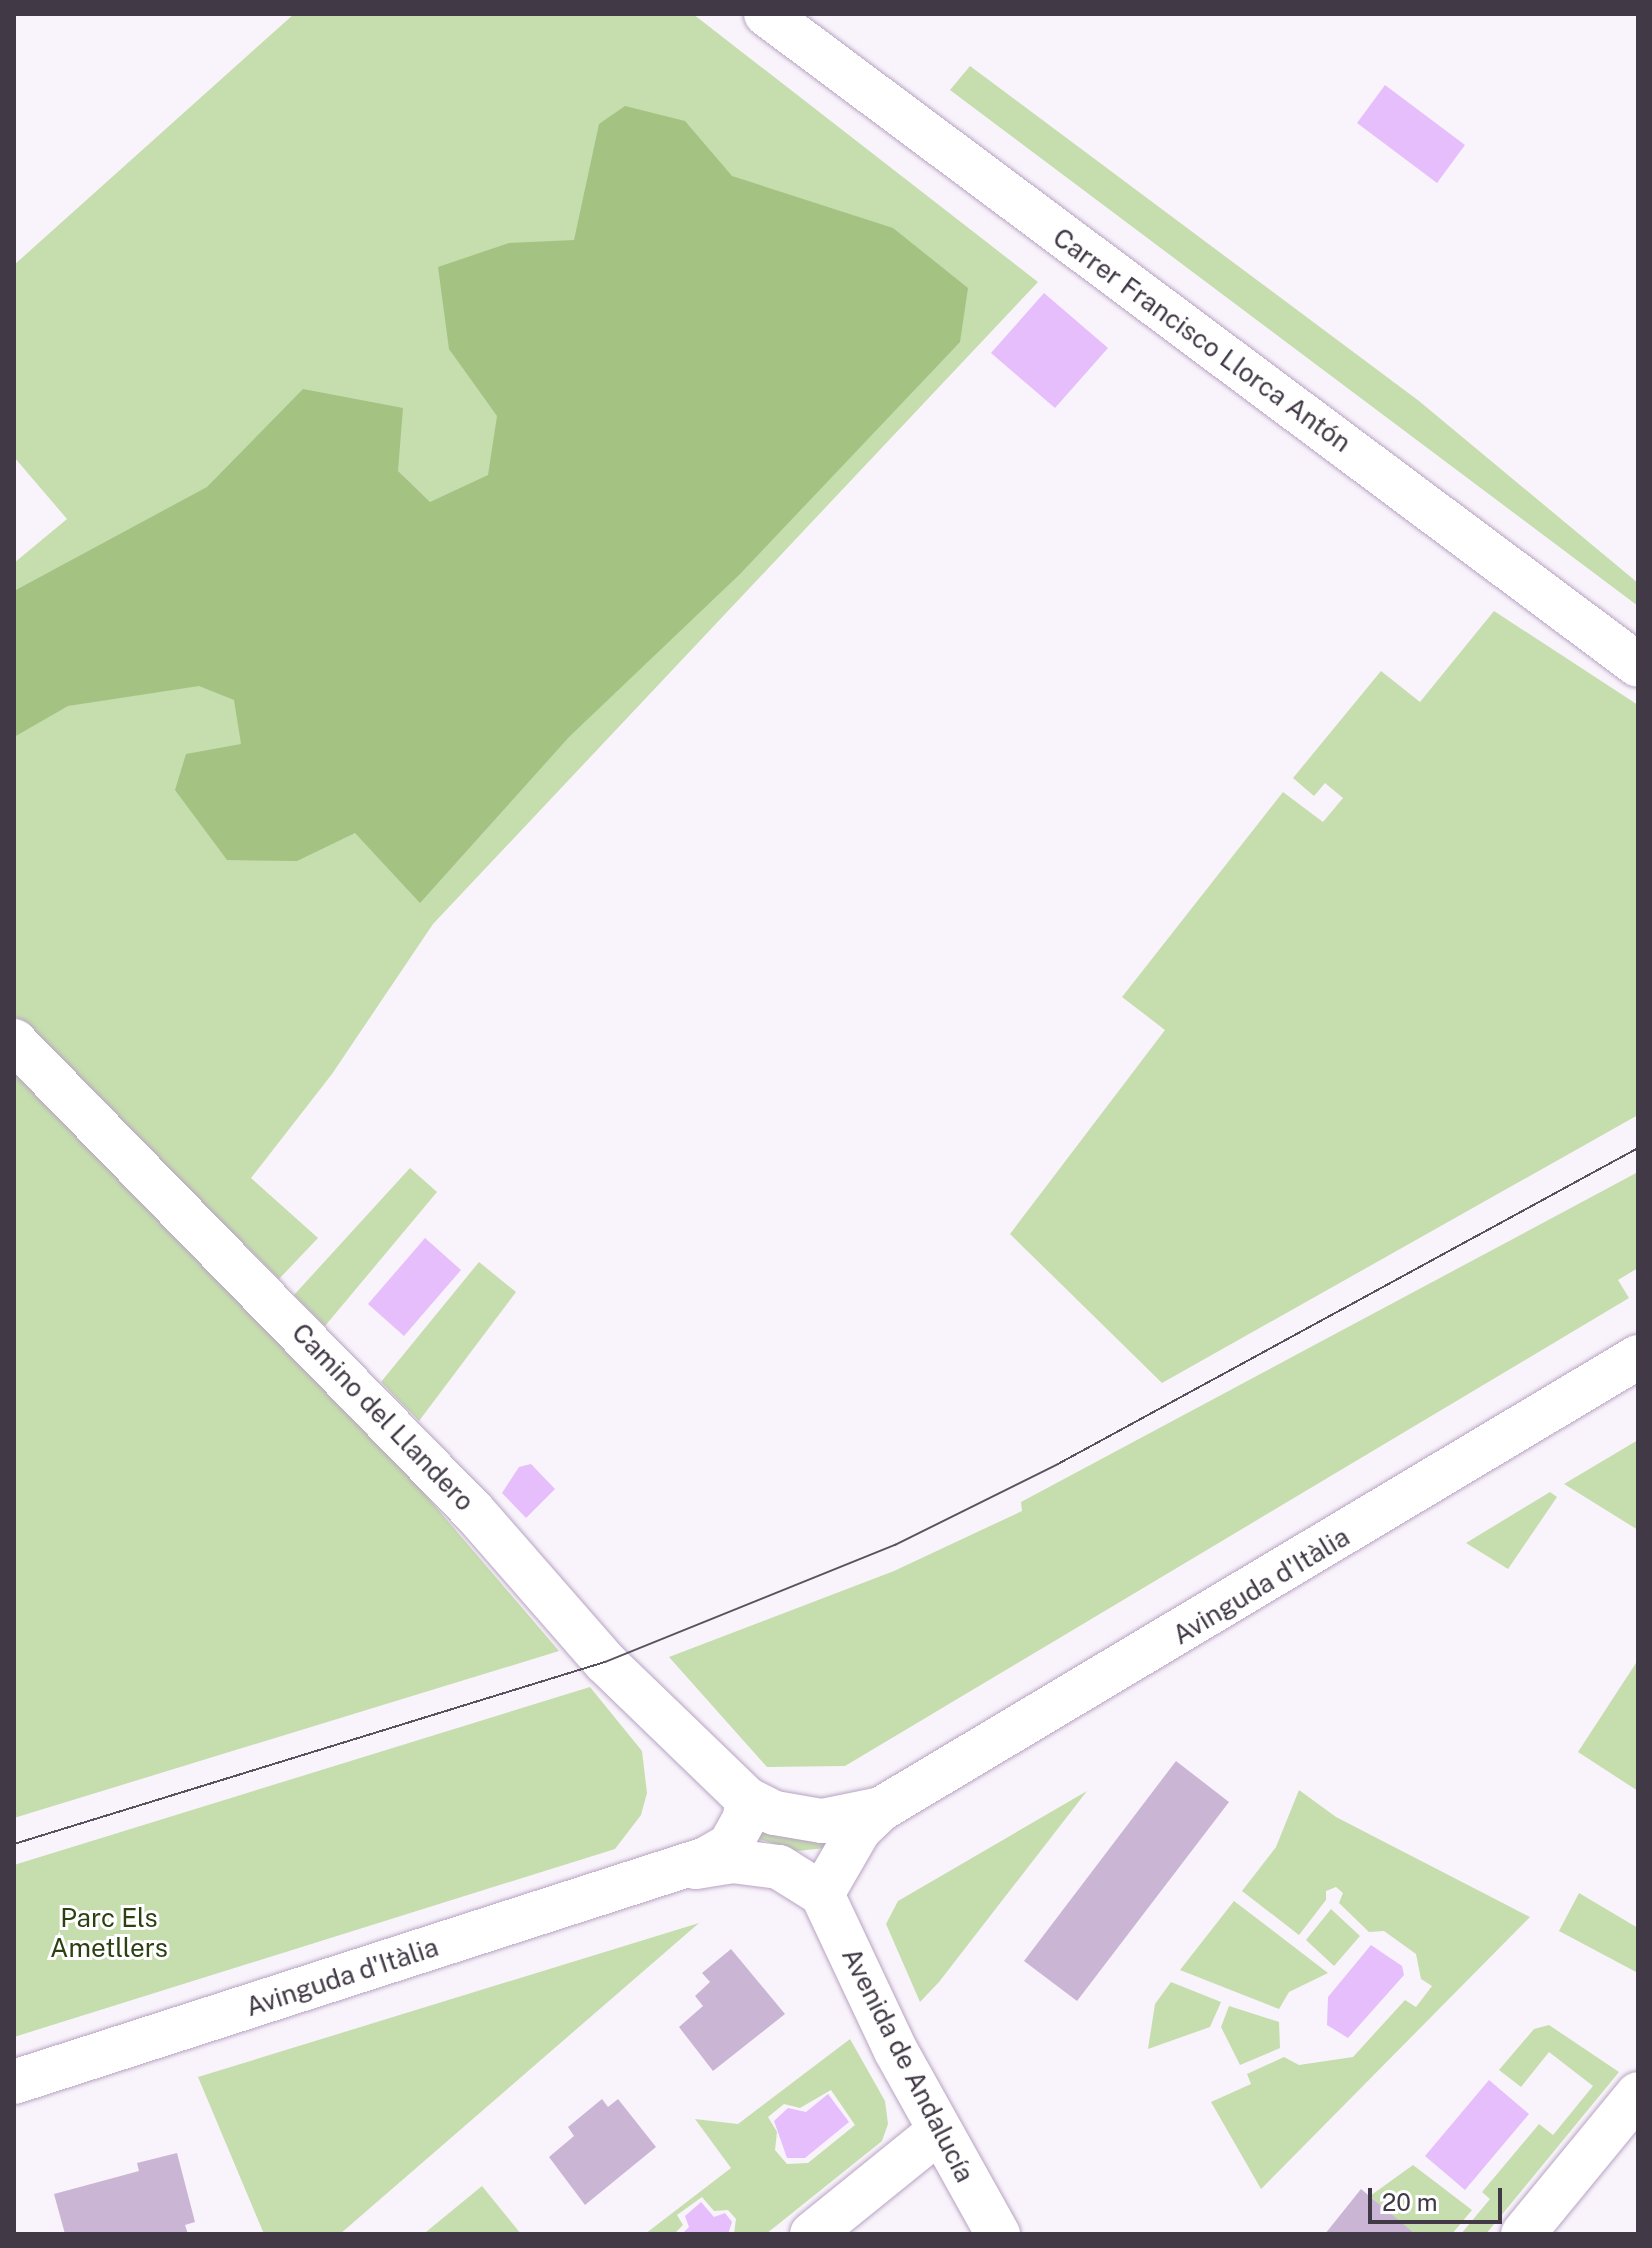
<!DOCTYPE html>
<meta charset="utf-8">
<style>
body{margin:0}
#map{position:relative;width:1652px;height:2248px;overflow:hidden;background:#f9f4fb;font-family:"Public Sans",sans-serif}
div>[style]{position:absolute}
.green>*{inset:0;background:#c6ddae}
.forest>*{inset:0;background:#a4c383}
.water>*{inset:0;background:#e6befb}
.building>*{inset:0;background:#cab5d5}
.roads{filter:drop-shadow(0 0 2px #b8a3c3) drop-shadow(0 0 2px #b8a3c3)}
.minor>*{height:44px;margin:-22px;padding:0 22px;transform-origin:22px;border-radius:22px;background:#fff}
.tram>*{height:2px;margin:-1px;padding:0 1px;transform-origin:1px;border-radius:1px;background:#5a525e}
span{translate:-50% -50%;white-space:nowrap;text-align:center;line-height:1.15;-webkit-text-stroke:6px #fff;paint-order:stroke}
.street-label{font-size:26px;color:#423946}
.park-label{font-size:26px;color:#2d4012}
.frame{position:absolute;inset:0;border:16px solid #423946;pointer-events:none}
.scale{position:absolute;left:1368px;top:2188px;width:134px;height:36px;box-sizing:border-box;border:4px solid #423946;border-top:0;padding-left:10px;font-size:24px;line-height:28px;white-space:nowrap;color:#423946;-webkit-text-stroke:6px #fff;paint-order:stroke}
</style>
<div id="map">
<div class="green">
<div style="clip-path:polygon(294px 14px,693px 14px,1038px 282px,433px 924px,332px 1074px,251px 1178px,318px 1238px,279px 1279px,14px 1015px,14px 563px,67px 519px,14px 457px,14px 265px)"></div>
<div style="clip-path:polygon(970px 66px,1419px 401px,1638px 583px,1638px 606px,950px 90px)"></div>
<div style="clip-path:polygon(1494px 611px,1638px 705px,1638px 1115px,1162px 1383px,1010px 1234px,1165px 1030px,1122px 997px,1283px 792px,1323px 822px,1343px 798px,1325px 783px,1314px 796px,1293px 778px,1381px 671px,1420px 702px)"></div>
<div style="clip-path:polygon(14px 1064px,329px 1382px,559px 1651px,14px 1818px)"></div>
<div style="clip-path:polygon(410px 1168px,437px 1192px,325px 1326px,294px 1295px)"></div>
<div style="clip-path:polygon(1638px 1172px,1638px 1268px,1618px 1280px,1629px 1298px,845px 1766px,767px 1767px,669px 1657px,894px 1571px,1022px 1511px,1021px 1502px)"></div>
<div style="clip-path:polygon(479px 1262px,516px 1292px,419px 1421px,381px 1382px)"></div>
<div style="clip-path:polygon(1638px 1440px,1638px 1530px,1564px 1484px)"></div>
<div style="clip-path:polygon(1550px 1492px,1557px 1497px,1508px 1569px,1466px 1543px)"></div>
<div style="clip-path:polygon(1636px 1663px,1638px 1664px,1638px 1791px,1578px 1752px)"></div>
<div style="clip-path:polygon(590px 1687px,642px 1751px,647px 1793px,641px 1815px,615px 1849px,14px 2037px,14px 1865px)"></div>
<div style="clip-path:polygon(1299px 1790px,1336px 1817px,1530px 1917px,1261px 2189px,1211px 2102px,1251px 2084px,1247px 2074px,1284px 2057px,1299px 2065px,1353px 2057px,1405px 2000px,1416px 2007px,1432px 1986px,1421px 1979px,1416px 1954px,1384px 1931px,1369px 1932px,1339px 1903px,1343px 1893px,1336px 1887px,1326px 1891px,1326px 1900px,1299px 1935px,1242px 1891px,1276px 1847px)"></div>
<div style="clip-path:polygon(1087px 1791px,939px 1982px,920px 2002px,886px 1924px,898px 1901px)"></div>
<div style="clip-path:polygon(749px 1825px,804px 1830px,835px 1847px,797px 1851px,756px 1838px)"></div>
<div style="clip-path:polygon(1579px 1893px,1638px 1928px,1638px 1973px,1559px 1931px)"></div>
<div style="clip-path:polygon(1234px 1901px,1328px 1973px,1289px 1992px,1279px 2009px,1180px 1970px)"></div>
<div style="clip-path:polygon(1331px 1909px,1360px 1936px,1334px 1966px,1306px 1940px)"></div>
<div style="clip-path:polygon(699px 1923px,340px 2234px,264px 2234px,198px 2077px)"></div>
<div style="clip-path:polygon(1171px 1982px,1221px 2002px,1210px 2027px,1148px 2049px,1155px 2004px)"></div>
<div style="clip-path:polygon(1229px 2006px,1279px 2022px,1280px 2048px,1240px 2065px,1221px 2027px)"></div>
<div style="clip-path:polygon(1549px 2025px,1619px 2072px,1486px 2234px,1461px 2234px,1490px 2199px,1482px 2192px,1539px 2124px,1553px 2135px,1593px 2086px,1549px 2052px,1521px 2087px,1499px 2070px,1534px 2029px)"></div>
<div style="clip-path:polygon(evenodd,850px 2039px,885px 2101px,888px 2124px,882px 2141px,766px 2234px,734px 2234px,736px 2219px,728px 2210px,714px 2211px,702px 2197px,677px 2215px,683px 2225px,674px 2234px,645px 2234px,731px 2168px,695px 2119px,738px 2124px,850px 2039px,831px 2090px,855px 2125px,808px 2163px,787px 2164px,775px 2150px,777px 2132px,768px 2117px,784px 2104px,800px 2108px,831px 2090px)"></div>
<div style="clip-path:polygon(1413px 2165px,1472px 2210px,1452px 2234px,1412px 2234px,1370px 2196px)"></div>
<div style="clip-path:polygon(482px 2186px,521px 2234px,427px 2234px,426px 2232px)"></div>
</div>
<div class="forest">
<div style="clip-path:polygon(625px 106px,685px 121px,732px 176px,893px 228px,968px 288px,960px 342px,739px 575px,569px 737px,420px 903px,355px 833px,297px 861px,227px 860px,175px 790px,186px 754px,241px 744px,234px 700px,199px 686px,68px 706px,14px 737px,14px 591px,207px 487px,303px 389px,403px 408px,398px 471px,430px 502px,488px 475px,497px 416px,449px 349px,438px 267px,509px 243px,574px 240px,599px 124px)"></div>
</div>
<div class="water">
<div style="clip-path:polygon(1385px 85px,1465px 145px,1437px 183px,1357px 123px)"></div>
<div style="clip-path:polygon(1044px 293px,1108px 348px,1055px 408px,991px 353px)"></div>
<div style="clip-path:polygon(425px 1238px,461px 1270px,404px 1336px,368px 1304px)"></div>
<div style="clip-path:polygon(531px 1464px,555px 1489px,526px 1518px,502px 1493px,519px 1467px)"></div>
<div style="clip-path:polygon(1371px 1945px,1402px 1966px,1404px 1975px,1348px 2038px,1327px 2025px,1328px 1997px)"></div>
<div style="clip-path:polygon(1489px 2080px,1529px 2114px,1465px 2190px,1425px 2156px)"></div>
<div style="clip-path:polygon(828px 2094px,849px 2122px,805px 2158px,787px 2158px,774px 2121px,788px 2108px,806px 2112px)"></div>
<div style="clip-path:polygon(701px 2202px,714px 2217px,725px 2213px,732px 2222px,728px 2234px,682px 2234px,689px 2227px,685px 2216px)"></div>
</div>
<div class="building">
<div style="clip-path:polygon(1176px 1761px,1229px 1802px,1077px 2001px,1024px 1961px)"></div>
<div style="clip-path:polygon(731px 1949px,785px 2014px,713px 2071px,679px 2027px,703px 2006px,695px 1996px,710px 1982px,702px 1973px)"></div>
<div style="clip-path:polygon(602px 2099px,608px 2107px,618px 2099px,656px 2147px,585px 2205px,549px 2157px,574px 2136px,568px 2127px)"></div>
<div style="clip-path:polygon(177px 2153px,195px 2222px,185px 2225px,188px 2234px,65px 2234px,54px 2194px,139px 2171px,137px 2163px)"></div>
<div style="clip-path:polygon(1361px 2189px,1415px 2234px,1325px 2234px)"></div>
</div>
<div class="roads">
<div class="minor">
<div style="left:766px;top:14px;width:1088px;rotate:36.74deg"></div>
<div style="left:14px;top:1041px;width:660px;rotate:45.68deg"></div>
<div style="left:475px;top:1513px;width:198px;rotate:48.9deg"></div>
<div style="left:605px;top:1662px;width:197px;rotate:44deg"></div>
<div style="left:747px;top:1799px;width:31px;rotate:27deg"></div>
<div style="left:775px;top:1813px;width:48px;rotate:9.7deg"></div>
<div style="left:822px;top:1821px;width:60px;rotate:-11.5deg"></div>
<div style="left:881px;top:1809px;width:882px;rotate:-30.84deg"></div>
<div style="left:696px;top:1867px;width:36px;rotate:-9deg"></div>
<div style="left:732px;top:1861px;width:47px;rotate:7.3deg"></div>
<div style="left:779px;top:1867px;width:51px;rotate:32.1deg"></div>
<div style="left:822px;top:1894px;width:174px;rotate:64.8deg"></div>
<div style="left:896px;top:2051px;width:210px;rotate:60.9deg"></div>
<div style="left:822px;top:1894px;width:74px;rotate:-60deg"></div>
<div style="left:859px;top:1830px;width:30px;rotate:-44deg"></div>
<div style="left:14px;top:2082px;width:727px;rotate:-17.86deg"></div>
<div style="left:706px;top:1859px;width:28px;rotate:-30deg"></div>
<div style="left:730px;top:1845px;width:31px;rotate:-61deg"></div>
<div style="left:745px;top:1818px;width:19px;rotate:-84deg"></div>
<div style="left:812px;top:2234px;width:164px;rotate:-39deg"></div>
<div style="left:1523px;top:2234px;width:181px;rotate:-50.6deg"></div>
</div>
</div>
<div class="tram">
<div style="left:14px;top:1844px;width:618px;rotate:-17.12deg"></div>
<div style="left:605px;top:1662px;width:313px;rotate:-22deg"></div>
<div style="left:895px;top:1545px;width:182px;rotate:-26.4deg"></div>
<div style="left:1058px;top:1464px;width:660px;rotate:-28.58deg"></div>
</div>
<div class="street-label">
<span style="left:1202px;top:340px;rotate:36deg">Carrer Francisco Llorca Antón</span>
<span style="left:383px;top:1417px;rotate:46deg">Camino del Llandero</span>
<span style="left:1261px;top:1586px;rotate:-31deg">Avinguda d'Itàlia</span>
<span style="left:342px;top:1977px;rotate:-18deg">Avinguda d'Itàlia</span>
<span style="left:908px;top:2065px;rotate:63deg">Avenida de Andalucía</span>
</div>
<div class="park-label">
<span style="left:109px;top:1933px">Parc Els<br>Ametllers</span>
</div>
<div class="frame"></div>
<div class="scale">20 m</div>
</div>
